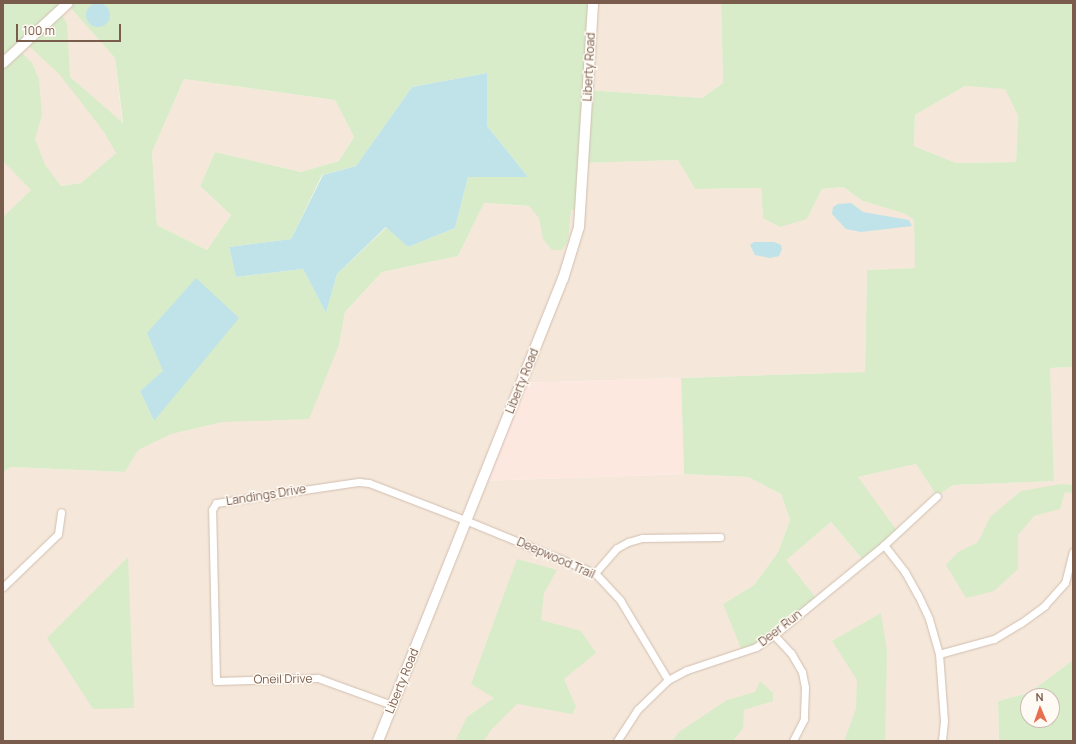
<!DOCTYPE html>
<style>
body{margin:0}
#map{position:relative;width:1076px;height:744px;overflow:hidden;background:#fdf6ec;font-family:Manrope,sans-serif}
div>[style]{position:absolute}
.residential>*{inset:0;background:#f5e8da}
.commercial>*{inset:0;background:#fde8e0}
.green>*{inset:0;background:#d8ecc9}
.water>*{inset:0;background:#bfe3e8}
.round{border-radius:50%}
.roads{filter:drop-shadow(0 0 1px #d1beb0) drop-shadow(0 0 1px #d1beb0)}
.street>*{height:7px;margin:-3.5px;padding:0 3.5px;transform-origin:3.5px;border-radius:3.5px;background:#fff}
.secondary>*{height:10px;margin:-5px;padding:0 5px;transform-origin:5px;border-radius:5px;background:#fff}
span{translate:-50% -50%;white-space:nowrap;text-align:center;line-height:1.15;-webkit-text-stroke:3px #fffaf3;paint-order:stroke}
.street-label{font-size:12px;color:#7a5c4d}
.frame{position:absolute;inset:0;border:4px solid #7a5c4d;pointer-events:none}
.north{position:absolute;left:1020px;top:688px;width:40px;height:40px;box-sizing:border-box;background:#fffaf3;border:1px solid #cabbb1;border-radius:50%;rotate:358deg;font-size:11px;font-weight:700;line-height:16px;text-align:center;color:#7a5c4d}
.north::after{content:'';display:block;margin:auto;width:14px;height:18px;background:#e76f51;clip-path:polygon(50% 0,100% 100%,50% 72%,0 100%)}
.scale{position:absolute;left:16px;top:24px;width:105px;height:18px;box-sizing:border-box;border:2px solid #7a5c4d;border-top:0;padding-left:5px;font-size:12px;line-height:14px;white-space:nowrap;color:#7a5c4d;-webkit-text-stroke:3px #fffaf3;paint-order:stroke}
</style>
<div id="map">
<div class="residential">
<div style="clip-path:polygon(593px 3px,721px 3px,723px 83px,702px 98px,588px 90px)"></div>
<div style="clip-path:polygon(67px 4px,115px 58px,125px 145px,81px 183px,31px 190px,3px 217px,3px 63px)"></div>
<div style="clip-path:polygon(184px 79px,335px 100px,354px 137px,339px 161px,301px 172px,215px 152px,200px 186px,231px 215px,207px 250px,157px 225px,152px 152px)"></div>
<div style="clip-path:polygon(965px 86px,1005px 88px,1018px 116px,1016px 162px,956px 163px,914px 146px,915px 115px)"></div>
<div style="clip-path:polygon(678px 160px,695px 189px,761px 188px,763px 218px,807px 219px,822px 189px,843px 187px,863px 201px,907px 214px,914px 219px,916px 268px,867px 270px,865px 372px,521px 383px,482px 481px,684px 474px,748px 477px,781px 494px,790px 520px,778px 552px,754px 585px,723px 604px,817px 599px,785px 560px,831px 522px,864px 561px,858px 477px,916px 464px,937px 496px,953px 485px,1054px 481px,1049px 368px,1073px 367px,1073px 660px,1029px 693px,998px 701px,999px 741px,3px 741px,3px 472px,11px 467px,125px 472px,154px 421px,339px 345px,345px 312px,382px 272px,458px 256px,484px 203px,581px 210px,584px 163px)"></div>
</div>
<div class="commercial">
<div style="clip-path:polygon(681px 378px,684px 474px,482px 481px,521px 383px)"></div>
</div>
<div class="green">
<div style="clip-path:polygon(evenodd,3px 3px,593px 3px,588px 90px,702px 98px,723px 83px,721px 3px,1073px 3px,1073px 367px,1050px 368px,1054px 481px,953px 485px,937px 496px,916px 464px,858px 477px,898px 532px,864px 561px,831px 522px,786px 560px,817px 599px,743px 653px,723px 604px,754px 585px,778px 552px,790px 520px,781px 494px,748px 477px,684px 474px,681px 378px,865px 372px,867px 270px,915px 268px,914px 220px,906px 214px,863px 201px,843px 187px,822px 189px,807px 219px,780px 227px,763px 218px,761px 188px,695px 189px,678px 160px,585px 163px,581px 210px,571px 210px,568px 241px,562px 250px,552px 250px,543px 239px,539px 218px,529px 206px,484px 203px,458px 256px,382px 272px,345px 312px,339px 345px,309px 419px,222px 422px,171px 434px,138px 450px,125px 472px,11px 467px,3px 472px,3px 217px,31px 190px,3px 161px,3px 3px,67px 4px,115px 58px,123px 123px,70px 77px,67px 23px,59px 11px,67px 4px,3px 3px,25px 42px,60px 75px,104px 132px,116px 153px,81px 183px,61px 186px,45px 165px,35px 139px,42px 115px,39px 79px,32px 63px,18px 49px,25px 42px,3px 3px,487px 73px,487px 126px,528px 177px,468px 177px,455px 228px,408px 247px,387px 227px,337px 274px,326px 313px,303px 269px,236px 277px,229px 247px,291px 239px,322px 175px,356px 166px,412px 87px,487px 73px,3px 3px,184px 79px,335px 100px,354px 137px,339px 161px,301px 172px,215px 152px,200px 186px,231px 215px,207px 250px,157px 225px,152px 152px,184px 79px,3px 3px,965px 86px,1005px 89px,1018px 116px,1016px 162px,956px 163px,914px 146px,915px 115px,965px 86px,3px 3px,163px 372px,154px 421px,140px 391px,163px 372px)"></div>
<div style="clip-path:polygon(1061px 484px,1073px 485px,1073px 493px,1065px 492px,1060px 509px,1034px 516px,1018px 535px,1018px 569px,994px 591px,966px 598px,946px 565px,958px 552px,978px 542px,990px 517px,1021px 491px)"></div>
<div style="clip-path:polygon(128px 557px,134px 708px,93px 709px,47px 638px)"></div>
<div style="clip-path:polygon(517px 559px,557px 570px,544px 593px,541px 620px,581px 631px,596px 653px,564px 679px,576px 707px,572px 714px,517px 704px,491px 730px,484px 741px,455px 741px,467px 717px,494px 698px,471px 684px)"></div>
<div style="clip-path:polygon(881px 613px,887px 651px,885px 741px,844px 741px,856px 709px,857px 680px,832px 641px)"></div>
<div style="clip-path:polygon(evenodd,1073px 660px,1073px 741px,999px 741px,998px 701px,1029px 693px,1073px 660px,1028px 696px,1052px 696px,1052px 720px,1028px 720px,1028px 696px)"></div>
<div style="clip-path:polygon(760px 681px,773px 693px,773px 701px,744px 710px,743px 728px,733px 741px,672px 741px,679px 732px,727px 700px,755px 692px)"></div>
</div>
<div class="water">
<div class="round" style="left:86px;top:3px;width:24px;height:24px"></div>
<div style="clip-path:polygon(487px 73px,487px 126px,528px 177px,468px 177px,455px 228px,408px 247px,386px 227px,337px 274px,326px 313px,303px 269px,236px 277px,229px 247px,291px 239px,323px 175px,356px 166px,412px 87px)"></div>
<div style="clip-path:polygon(851px 203px,863px 212px,909px 220px,912px 226px,861px 232px,846px 229px,832px 214px,833px 207px,838px 204px)"></div>
<div style="clip-path:polygon(754px 242px,774px 242px,781px 245px,782px 249px,779px 256px,770px 258px,755px 255px,750px 245px)"></div>
<div style="clip-path:polygon(196px 278px,239px 318px,154px 421px,140px 391px,163px 371px,147px 333px)"></div>
</div>
<div class="roads">
<div class="street">
<div style="left:884px;top:545px;width:34px;rotate:52deg"></div>
<div style="left:905px;top:572px;width:26px;rotate:61deg"></div>
<div style="left:918px;top:595px;width:26px;rotate:65deg"></div>
<div style="left:929px;top:619px;width:36px;rotate:74deg"></div>
<div style="left:939px;top:654px;width:67px;rotate:85.7deg"></div>
<div style="left:944px;top:721px;width:20px;rotate:96deg"></div>
<div style="left:595px;top:573px;width:33px;rotate:-49deg"></div>
<div style="left:617px;top:548px;width:13px;rotate:-29deg"></div>
<div style="left:628px;top:542px;width:15px;rotate:-16deg"></div>
<div style="left:642px;top:538px;width:78px;rotate:-0.7deg"></div>
<div style="left:3px;top:587px;width:76px;rotate:-43.9deg"></div>
<div style="left:58px;top:534px;width:22px;rotate:-82deg"></div>
<div style="left:774px;top:635px;width:25px;rotate:47deg"></div>
<div style="left:791px;top:653px;width:22px;rotate:60deg"></div>
<div style="left:802px;top:672px;width:15px;rotate:79deg"></div>
<div style="left:805px;top:687px;width:32px;rotate:92deg"></div>
<div style="left:804px;top:719px;width:25px;rotate:117deg"></div>
<div style="left:939px;top:654px;width:57px;rotate:-15.3deg"></div>
<div style="left:994px;top:639px;width:31px;rotate:-31deg"></div>
<div style="left:1021px;top:623px;width:29px;rotate:-36deg"></div>
<div style="left:1044px;top:606px;width:31px;rotate:-48deg"></div>
<div style="left:1065px;top:583px;width:32px;rotate:-76deg"></div>
<div style="left:392px;top:705px;width:79px;rotate:-160deg"></div>
<div style="left:318px;top:678px;width:102px;rotate:178.3deg"></div>
<div style="left:216px;top:681px;width:171px;rotate:-91.3deg"></div>
<div style="left:212px;top:510px;width:8px;rotate:-60deg"></div>
<div style="left:216px;top:503px;width:145px;rotate:-8.4deg"></div>
<div style="left:359px;top:482px;width:10px;rotate:6deg"></div>
<div style="left:369px;top:483px;width:103px;rotate:21.1deg"></div>
<div style="left:465px;top:520px;width:140px;rotate:22.2deg"></div>
<div style="left:595px;top:573px;width:37px;rotate:47deg"></div>
<div style="left:620px;top:600px;width:93px;rotate:59deg"></div>
<div style="left:617px;top:741px;width:38px;rotate:-57deg"></div>
<div style="left:638px;top:709px;width:42px;rotate:-44deg"></div>
<div style="left:668px;top:680px;width:21px;rotate:-28deg"></div>
<div style="left:687px;top:670px;width:73px;rotate:-18.4deg"></div>
<div style="left:756px;top:647px;width:22px;rotate:-34deg"></div>
<div style="left:774px;top:635px;width:142px;rotate:-39.3deg"></div>
<div style="left:884px;top:545px;width:72px;rotate:-42.8deg"></div>
</div>
<div class="secondary">
<div style="left:3px;top:63px;width:88px;rotate:-42.7deg"></div>
<div style="left:378px;top:741px;width:498px;rotate:-68.2deg"></div>
<div style="left:563px;top:279px;width:54px;rotate:-72.9deg"></div>
<div style="left:579px;top:227px;width:224px;rotate:-86.4deg"></div>
</div>
</div>
<div class="street-label">
<span style="left:589px;top:67px;rotate:-87deg">Liberty Road</span>
<span style="left:522px;top:381px;rotate:-68deg">Liberty Road</span>
<span style="left:266px;top:495px;rotate:-9deg">Landings Drive</span>
<span style="left:556px;top:558px;rotate:24deg">Deepwood Trail</span>
<span style="left:780px;top:628px;rotate:-38deg">Deer Run</span>
<span style="left:283px;top:679px;rotate:-1deg">Oneil Drive</span>
<span style="left:402px;top:681px;rotate:-68deg">Liberty Road</span>
</div>
<div class="frame"></div>
<div class="north">N</div>
<div class="scale">100 m</div>
</div>
